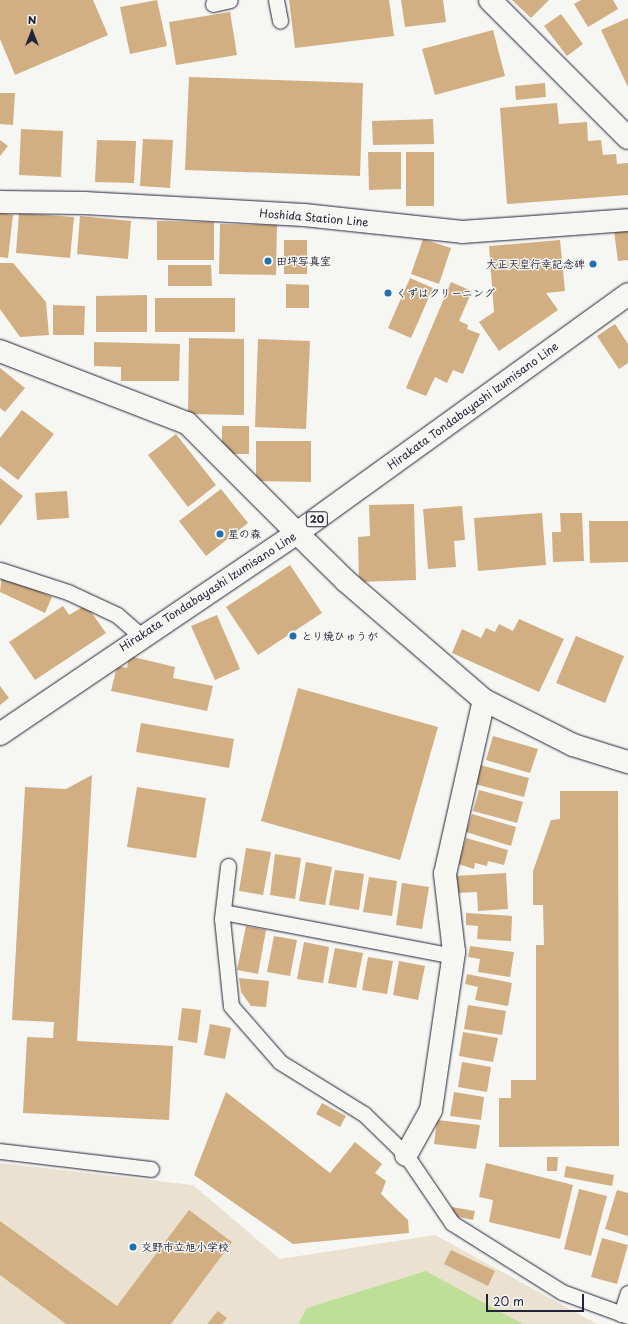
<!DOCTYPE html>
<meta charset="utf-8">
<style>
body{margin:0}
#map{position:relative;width:628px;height:1324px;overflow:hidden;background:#f6f6f2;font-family:"Playpen Sans","Klee One",sans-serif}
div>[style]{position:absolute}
.built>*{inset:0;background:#ebe1d1}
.green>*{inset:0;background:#bedf98}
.building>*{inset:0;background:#d1af83}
.roads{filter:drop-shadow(0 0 1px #22223b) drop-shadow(0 0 1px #22223b)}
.lane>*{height:15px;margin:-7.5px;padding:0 7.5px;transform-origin:7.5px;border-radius:7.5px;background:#f6f6f2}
.street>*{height:22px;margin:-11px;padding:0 11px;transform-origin:11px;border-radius:11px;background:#f6f6f2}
.secondary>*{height:22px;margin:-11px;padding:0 11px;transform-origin:11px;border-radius:11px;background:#f6f6f2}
.primary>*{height:22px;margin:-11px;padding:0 11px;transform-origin:11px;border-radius:11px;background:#f6f6f2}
.dots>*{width:11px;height:11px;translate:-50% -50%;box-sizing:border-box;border:2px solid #f6f6f2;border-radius:50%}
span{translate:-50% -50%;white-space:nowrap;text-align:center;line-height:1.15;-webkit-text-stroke:3px #f6f6f2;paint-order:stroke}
.shield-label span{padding:1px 3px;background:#f6f6f2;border:1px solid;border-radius:3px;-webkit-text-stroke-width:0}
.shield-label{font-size:10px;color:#22223b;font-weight:700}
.street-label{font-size:11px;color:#22223b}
.poi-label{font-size:11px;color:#22223b;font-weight:700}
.left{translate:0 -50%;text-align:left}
.right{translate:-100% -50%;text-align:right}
.north{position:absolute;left:12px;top:12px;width:40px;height:40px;-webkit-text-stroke:3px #f6f6f2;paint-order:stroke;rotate:0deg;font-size:11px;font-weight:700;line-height:16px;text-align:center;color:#22223b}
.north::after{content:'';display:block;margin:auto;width:14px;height:18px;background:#22223b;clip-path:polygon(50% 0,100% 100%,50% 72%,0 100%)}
.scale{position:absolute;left:486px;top:1294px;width:98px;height:18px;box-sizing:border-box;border:2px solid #22223b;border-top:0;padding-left:5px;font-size:12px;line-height:14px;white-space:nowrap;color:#22223b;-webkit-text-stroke:3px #f6f6f2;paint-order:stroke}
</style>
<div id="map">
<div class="built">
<div style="clip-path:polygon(0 1163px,193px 1185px,280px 1259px,435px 1235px,597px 1324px,0 1324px)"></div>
</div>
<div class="green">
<div style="clip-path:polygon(426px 1271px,523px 1324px,298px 1324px,307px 1308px)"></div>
</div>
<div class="building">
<div style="clip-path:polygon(0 0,93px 0,108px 35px,15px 75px,0 39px)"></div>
<div style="clip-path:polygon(157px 0,167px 46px,130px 54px,120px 7px)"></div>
<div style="clip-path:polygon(289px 0,389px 0,394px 36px,295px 48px)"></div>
<div style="clip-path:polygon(401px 0,443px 0,446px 22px,405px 27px)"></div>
<div style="clip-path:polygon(512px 0,549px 0,531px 18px)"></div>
<div style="clip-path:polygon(581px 0,613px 0,618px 9px,588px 27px,574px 4px)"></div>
<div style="clip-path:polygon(230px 12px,237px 55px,176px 65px,169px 22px)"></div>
<div style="clip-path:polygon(561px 14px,583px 44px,567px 56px,544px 26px)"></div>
<div style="clip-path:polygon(628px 18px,628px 87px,601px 30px)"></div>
<div style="clip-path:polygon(493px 30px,505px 76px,435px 95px,422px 49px)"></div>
<div style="clip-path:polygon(189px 77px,363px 83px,360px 176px,185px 170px)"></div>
<div style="clip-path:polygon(545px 83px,546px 97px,516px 100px,515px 86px)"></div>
<div style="clip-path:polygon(0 93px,15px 93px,13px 125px,0 124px)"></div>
<div style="clip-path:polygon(557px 103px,559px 124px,587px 122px,588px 141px,601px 140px,603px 155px,616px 154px,617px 164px,628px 163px,628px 195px,507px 204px,500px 108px)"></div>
<div style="clip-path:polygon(433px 119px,434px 144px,373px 145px,372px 121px)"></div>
<div style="clip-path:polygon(21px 129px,63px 131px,61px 177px,19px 175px)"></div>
<div style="clip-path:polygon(143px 139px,173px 140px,170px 188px,140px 186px)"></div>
<div style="clip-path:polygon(0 140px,8px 146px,0 156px)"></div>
<div style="clip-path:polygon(97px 140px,136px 141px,134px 183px,95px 182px)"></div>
<div style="clip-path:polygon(368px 152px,401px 152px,401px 189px,369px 190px)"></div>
<div style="clip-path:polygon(406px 152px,434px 152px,434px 206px,406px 206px)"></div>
<div style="clip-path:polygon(0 213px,13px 215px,8px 258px,0 257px)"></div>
<div style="clip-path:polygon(19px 213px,74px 217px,70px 258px,16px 253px)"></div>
<div style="clip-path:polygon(80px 216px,131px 221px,128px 259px,77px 254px)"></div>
<div style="clip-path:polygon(157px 221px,214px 222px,214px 260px,157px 260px)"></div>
<div style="clip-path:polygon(220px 224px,277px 225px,276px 275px,219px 274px)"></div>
<div style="clip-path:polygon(628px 228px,628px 260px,618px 261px,614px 231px)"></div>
<div style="clip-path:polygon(423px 239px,451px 248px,439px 284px,411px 274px)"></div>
<div style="clip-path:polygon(284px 240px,307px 240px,307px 274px,284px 274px)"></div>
<div style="clip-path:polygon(560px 240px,565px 291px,546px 293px,558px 310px,499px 351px,479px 322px,494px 312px,489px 246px)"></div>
<div style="clip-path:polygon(0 263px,13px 263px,46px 302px,49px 335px,20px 337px,0 309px)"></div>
<div style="clip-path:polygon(168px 265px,211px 265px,212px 286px,168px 286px)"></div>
<div style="clip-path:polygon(410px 278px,433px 288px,411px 338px,388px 328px)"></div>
<div style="clip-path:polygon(451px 282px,472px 291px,459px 321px,468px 325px,467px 329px,480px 334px,463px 374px,453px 370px,447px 383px,435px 377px,426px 396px,406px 388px)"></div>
<div style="clip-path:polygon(286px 284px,309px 285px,309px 308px,286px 308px)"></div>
<div style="clip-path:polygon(147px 295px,147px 332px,96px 332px,96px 296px)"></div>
<div style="clip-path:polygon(155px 298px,235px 298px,235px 332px,155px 332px)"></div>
<div style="clip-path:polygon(53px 305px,85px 306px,84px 335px,53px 335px)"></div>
<div style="clip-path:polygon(615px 324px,628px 344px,628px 363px,619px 369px,597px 336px)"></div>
<div style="clip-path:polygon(189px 338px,244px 339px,244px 415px,188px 414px)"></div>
<div style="clip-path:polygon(258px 339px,310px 341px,306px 429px,255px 427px)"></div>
<div style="clip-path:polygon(94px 342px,180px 344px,179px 381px,121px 381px,121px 367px,94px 366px)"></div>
<div style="clip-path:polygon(0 368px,25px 388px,5px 412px,0 408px)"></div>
<div style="clip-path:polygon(22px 410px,54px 434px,18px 480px,0 466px,0 438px)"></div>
<div style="clip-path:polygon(222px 426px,249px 426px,249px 454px,222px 454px)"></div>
<div style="clip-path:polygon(176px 434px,216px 485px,188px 507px,148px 455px)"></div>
<div style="clip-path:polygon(256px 441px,311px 441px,311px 482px,256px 481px)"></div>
<div style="clip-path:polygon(0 478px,23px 496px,0 526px)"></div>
<div style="clip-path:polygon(221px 489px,248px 523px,206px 556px,179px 521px)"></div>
<div style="clip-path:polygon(67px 491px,69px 518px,37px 520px,35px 493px)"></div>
<div style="clip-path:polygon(414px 504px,416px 580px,359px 582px,358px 537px,370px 536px,369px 505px)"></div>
<div style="clip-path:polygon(462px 506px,465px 540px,454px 541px,456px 567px,428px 569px,423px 509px)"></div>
<div style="clip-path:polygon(542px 513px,546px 565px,478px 571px,474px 518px)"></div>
<div style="clip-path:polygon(560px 513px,582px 513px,584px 561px,553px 562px,552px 532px,561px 532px)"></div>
<div style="clip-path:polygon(589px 521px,628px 521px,628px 562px,590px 563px)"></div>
<div style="clip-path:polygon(290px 565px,322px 613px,258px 655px,226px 607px)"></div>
<div style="clip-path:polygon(2px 574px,52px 597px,45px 613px,0 592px)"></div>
<div style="clip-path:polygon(86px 605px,106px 633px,35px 680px,9px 642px,63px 606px,69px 615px)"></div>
<div style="clip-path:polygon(217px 615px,240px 669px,215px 680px,191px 626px)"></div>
<div style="clip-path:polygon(519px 619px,564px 639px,539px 692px,452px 653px,462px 629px,481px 638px,486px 628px,495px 632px,499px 624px,513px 631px)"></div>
<div style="clip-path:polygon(576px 636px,624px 656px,605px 703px,556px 683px)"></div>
<div style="clip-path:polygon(129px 656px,175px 667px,173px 678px,213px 686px,207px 711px,111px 691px,117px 666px,127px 668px)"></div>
<div style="clip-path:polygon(0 686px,9px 698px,0 705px)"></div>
<div style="clip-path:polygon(298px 688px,438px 727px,400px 860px,261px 821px)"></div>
<div style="clip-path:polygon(141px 723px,234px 739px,229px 768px,136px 752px)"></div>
<div style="clip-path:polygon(493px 736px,538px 749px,530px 773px,486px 760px)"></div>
<div style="clip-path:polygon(480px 765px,529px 778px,524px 797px,475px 784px)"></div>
<div style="clip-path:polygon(92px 775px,77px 1041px,173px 1046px,169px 1120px,23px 1113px,27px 1037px,53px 1038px,54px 1022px,12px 1020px,25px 787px,66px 789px)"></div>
<div style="clip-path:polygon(137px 787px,206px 798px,196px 858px,127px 847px)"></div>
<div style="clip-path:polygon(479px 790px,523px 802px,517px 823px,473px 811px)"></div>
<div style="clip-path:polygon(560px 791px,618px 791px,619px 1146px,499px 1147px,499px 1098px,511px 1098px,511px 1080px,536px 1080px,536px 945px,544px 945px,543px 905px,533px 905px,533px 871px,551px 820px,560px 819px)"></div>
<div style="clip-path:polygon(472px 814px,516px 827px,511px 846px,466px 832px)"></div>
<div style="clip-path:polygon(466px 838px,508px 850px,504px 865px,488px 861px,487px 866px,475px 863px,474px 869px,458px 864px)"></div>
<div style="clip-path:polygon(246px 848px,271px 852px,263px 895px,239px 891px)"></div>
<div style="clip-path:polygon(275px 854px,301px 858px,295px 899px,270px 895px)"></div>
<div style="clip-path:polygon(306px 862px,332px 867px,325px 905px,299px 901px)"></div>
<div style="clip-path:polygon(335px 870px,364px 874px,359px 910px,329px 905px)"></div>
<div style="clip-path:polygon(506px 873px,508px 909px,478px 911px,477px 892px,457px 893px,455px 876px)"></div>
<div style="clip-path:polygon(369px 877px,397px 881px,392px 916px,363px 912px)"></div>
<div style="clip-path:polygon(402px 883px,429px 887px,422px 929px,396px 925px)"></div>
<div style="clip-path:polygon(466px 913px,512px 916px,511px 941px,477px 939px,478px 926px,466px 925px)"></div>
<div style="clip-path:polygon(246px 926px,266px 930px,258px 974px,237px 970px)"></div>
<div style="clip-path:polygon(274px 936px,297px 940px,290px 976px,267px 972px)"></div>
<div style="clip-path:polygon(304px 942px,329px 947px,323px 983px,297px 979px)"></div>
<div style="clip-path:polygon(470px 946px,514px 952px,510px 977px,478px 972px,480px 959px,468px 957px)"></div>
<div style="clip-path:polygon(335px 948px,363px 953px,356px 988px,328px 983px)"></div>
<div style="clip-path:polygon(368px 957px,393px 961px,387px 994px,362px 990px)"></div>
<div style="clip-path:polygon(399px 961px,425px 966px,418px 1000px,393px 995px)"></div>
<div style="clip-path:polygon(467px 974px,512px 983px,508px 1006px,475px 1000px,478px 987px,465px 984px)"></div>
<div style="clip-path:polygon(239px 978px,269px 981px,266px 1007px,251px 1006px,241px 992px)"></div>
<div style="clip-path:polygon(468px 1005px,506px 1011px,502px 1035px,464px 1029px)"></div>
<div style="clip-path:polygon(182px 1008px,201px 1010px,197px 1043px,178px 1040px)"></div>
<div style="clip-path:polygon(210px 1024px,231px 1028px,225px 1059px,204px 1055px)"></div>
<div style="clip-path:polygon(463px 1032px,498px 1038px,493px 1062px,459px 1056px)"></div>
<div style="clip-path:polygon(462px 1062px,491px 1067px,487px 1092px,458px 1087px)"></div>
<div style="clip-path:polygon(226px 1092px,330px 1173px,355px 1142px,382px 1164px,375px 1173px,386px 1181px,381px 1194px,408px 1220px,409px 1233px,293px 1244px,194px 1175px)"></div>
<div style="clip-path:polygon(454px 1092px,484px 1097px,481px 1120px,450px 1116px)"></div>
<div style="clip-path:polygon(322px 1103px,346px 1116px,340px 1127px,316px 1114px)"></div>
<div style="clip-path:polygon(437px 1120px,480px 1125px,476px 1149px,434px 1144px)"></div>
<div style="clip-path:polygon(547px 1157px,558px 1157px,557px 1171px,547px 1171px)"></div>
<div style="clip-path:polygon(486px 1163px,573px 1185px,560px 1239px,489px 1222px,493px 1200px,479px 1197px)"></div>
<div style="clip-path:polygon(566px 1166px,614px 1175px,612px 1186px,564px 1177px)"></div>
<div style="clip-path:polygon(579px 1189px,607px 1196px,591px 1256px,564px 1249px)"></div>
<div style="clip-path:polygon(617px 1190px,628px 1193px,628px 1236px,605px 1229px)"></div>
<div style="clip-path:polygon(452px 1207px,475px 1211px,473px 1220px,450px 1215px)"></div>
<div style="clip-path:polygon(189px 1210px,232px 1242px,171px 1324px,66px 1324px,0 1275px,0 1221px,117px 1306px)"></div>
<div style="clip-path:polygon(602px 1238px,628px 1245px,617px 1284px,591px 1277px)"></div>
<div style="clip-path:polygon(451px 1250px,495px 1271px,488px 1286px,444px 1264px)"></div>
<div style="clip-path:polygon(218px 1311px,227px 1318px,222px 1324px,207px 1324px)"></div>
</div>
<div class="roads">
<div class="lane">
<div style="left:276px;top:0;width:21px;rotate:79deg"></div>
<div style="left:213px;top:4px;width:17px;rotate:-13deg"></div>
<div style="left:0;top:570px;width:71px;rotate:17.9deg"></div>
<div style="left:68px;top:592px;width:54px;rotate:25.1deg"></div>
<div style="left:117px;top:615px;width:32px;rotate:41deg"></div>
<div style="left:228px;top:866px;width:53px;rotate:96.5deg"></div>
<div style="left:222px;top:919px;width:87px;rotate:84.1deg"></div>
<div style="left:231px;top:1006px;width:74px;rotate:48.8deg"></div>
<div style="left:280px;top:1062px;width:99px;rotate:31.8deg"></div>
<div style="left:364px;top:1114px;width:59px;rotate:44.3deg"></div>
<div style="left:406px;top:1155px;width:82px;rotate:55.9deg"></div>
<div style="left:452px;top:1223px;width:130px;rotate:32.1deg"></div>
<div style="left:562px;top:1292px;width:70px;rotate:20deg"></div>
<div style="left:223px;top:912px;width:235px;rotate:10.8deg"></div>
<div style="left:0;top:1151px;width:152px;rotate:6.8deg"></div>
<div style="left:621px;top:1314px;width:22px;rotate:-72deg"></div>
</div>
<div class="street">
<div style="left:490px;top:0;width:195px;rotate:45deg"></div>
<div style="left:0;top:351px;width:200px;rotate:21.1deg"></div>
<div style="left:187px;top:423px;width:156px;rotate:45deg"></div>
<div style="left:406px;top:1155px;width:51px;rotate:-60.9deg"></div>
<div style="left:431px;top:1110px;width:160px;rotate:-81.7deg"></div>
<div style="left:454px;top:952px;width:79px;rotate:-96.6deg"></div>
<div style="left:445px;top:874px;width:178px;rotate:-77.4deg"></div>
</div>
<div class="secondary">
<div style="left:0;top:202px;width:84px;rotate:0.7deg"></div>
<div style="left:84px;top:203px;width:220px;rotate:3.1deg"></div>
<div style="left:304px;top:215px;width:159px;rotate:6.1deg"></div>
<div style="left:462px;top:232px;width:166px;rotate:-4.1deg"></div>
<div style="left:297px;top:533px;width:69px;rotate:44.4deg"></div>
<div style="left:346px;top:581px;width:182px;rotate:40.8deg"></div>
<div style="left:484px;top:700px;width:100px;rotate:26.8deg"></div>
<div style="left:573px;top:745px;width:58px;rotate:17.2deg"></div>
</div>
<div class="primary">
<div style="left:0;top:734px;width:359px;rotate:-34.1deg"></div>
<div style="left:297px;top:533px;width:408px;rotate:-35.8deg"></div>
</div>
</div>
<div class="dots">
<div style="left:268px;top:261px;background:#1f6fb2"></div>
<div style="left:593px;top:264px;background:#1f6fb2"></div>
<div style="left:388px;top:293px;background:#1f6fb2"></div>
<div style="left:220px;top:534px;background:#1f6fb2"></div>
<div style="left:293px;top:636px;background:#1f6fb2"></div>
<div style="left:133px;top:1247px;background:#1f6fb2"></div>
</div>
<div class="shield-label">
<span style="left:317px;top:519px">20</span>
</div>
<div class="street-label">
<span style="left:314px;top:218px;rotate:5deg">Hoshida Station Line</span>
<span style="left:473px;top:406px;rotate:-36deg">Hirakata Tondabayashi Izumisano Line</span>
<span style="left:208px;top:592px;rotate:-33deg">Hirakata Tondabayashi Izumisano Line</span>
</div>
<div class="poi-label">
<span class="left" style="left:276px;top:261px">田坪写真室</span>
<span class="right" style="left:585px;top:264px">大正天皇行幸記念碑</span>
<span class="left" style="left:396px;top:293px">くずはクリーニング</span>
<span class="left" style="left:228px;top:534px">星の森</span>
<span class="left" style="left:301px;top:636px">とり焼ひゅうが</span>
<span class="left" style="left:141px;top:1247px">交野市立旭小学校</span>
</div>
<div class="north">N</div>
<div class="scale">20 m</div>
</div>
